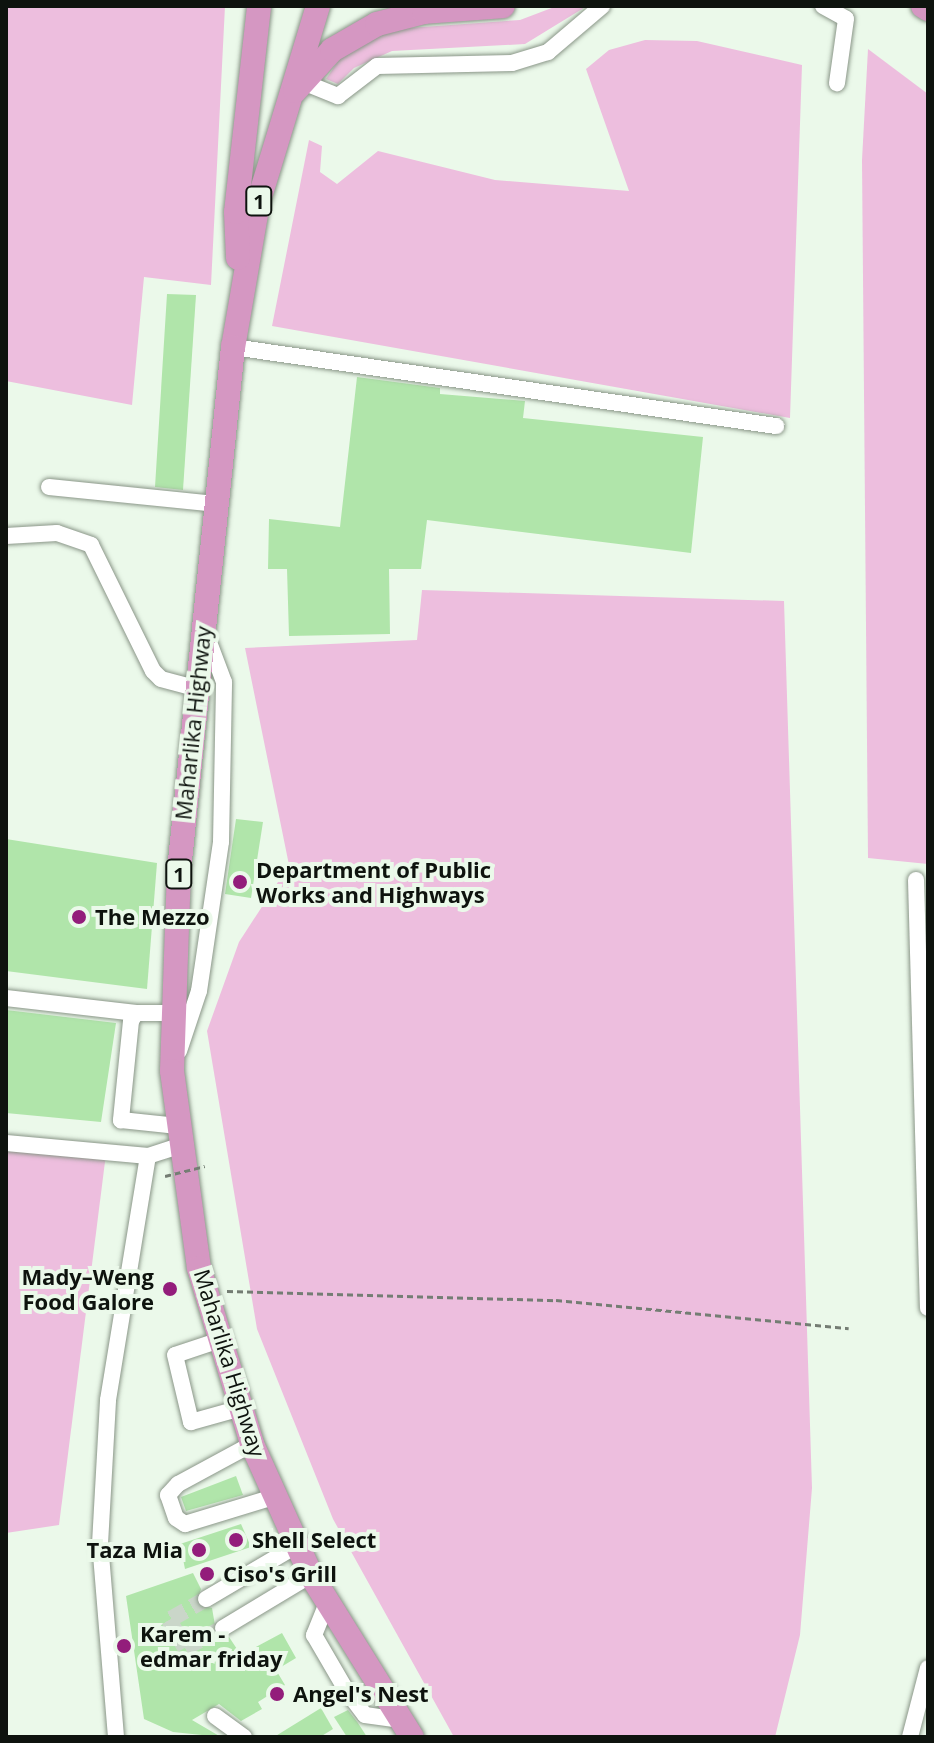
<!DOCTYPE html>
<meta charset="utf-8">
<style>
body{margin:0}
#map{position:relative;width:934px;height:1743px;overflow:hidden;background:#ebf9ea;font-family:"Open Sans",sans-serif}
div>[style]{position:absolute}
.green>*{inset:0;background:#edbede}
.building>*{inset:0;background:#b0e5aa}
.minor-tunnel>*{height:16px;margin-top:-8px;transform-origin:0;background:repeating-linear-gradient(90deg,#cad6c9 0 16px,transparent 0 24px)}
.path>*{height:3px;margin-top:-1.5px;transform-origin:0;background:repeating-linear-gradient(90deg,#747d73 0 6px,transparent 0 10px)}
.roads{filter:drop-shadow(0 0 2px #8a9688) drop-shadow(0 0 2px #8a9688)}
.minor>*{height:16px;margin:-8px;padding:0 8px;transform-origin:8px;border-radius:8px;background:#fff}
.highway>*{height:24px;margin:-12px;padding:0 12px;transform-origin:12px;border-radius:12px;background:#d597c2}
.path-bridge>*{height:3px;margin-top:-1.5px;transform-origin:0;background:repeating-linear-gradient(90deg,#747d73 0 6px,transparent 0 10px)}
.dots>*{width:22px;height:22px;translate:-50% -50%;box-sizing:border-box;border:4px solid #ebf9ea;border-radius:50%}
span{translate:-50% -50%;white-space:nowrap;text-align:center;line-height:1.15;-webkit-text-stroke:8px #ebf9ea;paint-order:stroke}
.shield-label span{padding:2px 6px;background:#ebf9ea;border:2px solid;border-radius:6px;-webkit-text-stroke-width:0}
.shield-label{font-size:20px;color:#0e130e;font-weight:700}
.street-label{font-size:22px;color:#0e130e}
.poi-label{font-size:22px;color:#0e130e;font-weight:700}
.left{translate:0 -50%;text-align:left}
.right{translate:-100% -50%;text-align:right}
.frame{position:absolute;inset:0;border:8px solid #0e130e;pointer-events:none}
</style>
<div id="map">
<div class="green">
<div style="clip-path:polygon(6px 6px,225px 6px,211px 285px,144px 277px,132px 405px,6px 381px)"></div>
<div style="clip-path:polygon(557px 6px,587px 6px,525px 44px,392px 51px,354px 68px,338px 84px,326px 79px,343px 54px,395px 29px,520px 20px)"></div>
<div style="clip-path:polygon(645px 40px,697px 41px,802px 65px,790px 418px,272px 326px,309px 140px,322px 146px,320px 172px,337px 184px,378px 151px,495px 180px,629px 191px,586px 69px,609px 50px)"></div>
<div style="clip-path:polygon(868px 49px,928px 94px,928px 864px,868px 858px,862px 160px)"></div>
<div style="clip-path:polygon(422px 590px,784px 601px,812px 1488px,800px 1635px,775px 1737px,454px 1737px,333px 1519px,257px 1329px,207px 1031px,239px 942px,289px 865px,245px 648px,417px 640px)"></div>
<div style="clip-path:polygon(6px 1144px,107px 1146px,59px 1525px,6px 1533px)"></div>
</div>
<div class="building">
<div style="clip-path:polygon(167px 294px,196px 295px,183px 490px,155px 487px)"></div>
<div style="clip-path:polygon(357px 377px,440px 388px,440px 394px,525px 401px,523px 418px,703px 437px,691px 553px,427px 520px,421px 569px,389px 569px,390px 634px,289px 636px,287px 569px,268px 569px,269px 519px,340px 527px)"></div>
<div style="clip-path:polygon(236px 819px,263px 822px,251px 898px,225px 894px)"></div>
<div style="clip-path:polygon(6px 839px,157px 863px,147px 989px,6px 971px)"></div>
<div style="clip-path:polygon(6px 1010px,116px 1023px,101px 1122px,6px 1113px)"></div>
<div style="clip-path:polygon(236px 1476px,243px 1495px,186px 1511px,181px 1497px)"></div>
<div style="clip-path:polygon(241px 1524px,251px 1547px,185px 1569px,180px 1544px)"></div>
<div style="clip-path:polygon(193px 1573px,201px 1589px,196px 1604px,212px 1608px,217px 1637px,229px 1637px,241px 1655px,282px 1633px,296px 1658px,276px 1670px,285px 1685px,258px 1702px,262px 1709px,241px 1721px,219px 1704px,192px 1720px,221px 1737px,173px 1732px,144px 1719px,126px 1596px)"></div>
<div style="clip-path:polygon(321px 1708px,333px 1729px,320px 1737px,274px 1737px)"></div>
<div style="clip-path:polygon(348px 1710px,358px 1723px,367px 1737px,347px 1737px,334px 1717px)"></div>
</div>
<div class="minor-tunnel">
<div style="left:206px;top:1599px;width:43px;rotate:150.4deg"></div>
<div style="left:169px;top:1620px;width:32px;rotate:60deg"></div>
<div style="left:185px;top:1648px;width:43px;rotate:-27.8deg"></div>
</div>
<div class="path">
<div style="left:227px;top:1291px;width:329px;rotate:1.6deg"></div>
<div style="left:556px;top:1300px;width:294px;rotate:5.5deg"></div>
</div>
<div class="roads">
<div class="minor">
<div style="left:823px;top:6px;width:26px;rotate:29deg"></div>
<div style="left:846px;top:19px;width:65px;rotate:98deg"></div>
<div style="left:303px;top:82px;width:38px;rotate:22deg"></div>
<div style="left:338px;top:96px;width:49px;rotate:-37.6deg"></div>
<div style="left:377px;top:66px;width:135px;rotate:-1.3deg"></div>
<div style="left:512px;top:63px;width:38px;rotate:-17deg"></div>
<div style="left:548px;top:52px;width:71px;rotate:-40.4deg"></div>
<div style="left:233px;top:347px;width:549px;rotate:8.28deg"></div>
<div style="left:49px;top:487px;width:167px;rotate:5.8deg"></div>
<div style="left:6px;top:536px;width:51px;rotate:-3.4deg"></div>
<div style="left:57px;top:533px;width:36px;rotate:19deg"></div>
<div style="left:91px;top:545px;width:140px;rotate:63.8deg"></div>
<div style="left:153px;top:671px;width:11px;rotate:45deg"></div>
<div style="left:161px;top:679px;width:35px;rotate:15deg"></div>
<div style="left:916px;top:880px;width:428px;rotate:88.4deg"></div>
<div style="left:6px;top:998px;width:131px;rotate:6.6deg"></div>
<div style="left:171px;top:1013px;width:35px;rotate:180deg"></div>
<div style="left:136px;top:1013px;width:9px;rotate:122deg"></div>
<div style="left:131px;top:1021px;width:100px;rotate:95.8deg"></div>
<div style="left:121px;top:1120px;width:57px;rotate:6deg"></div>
<div style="left:179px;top:1051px;width:63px;rotate:-71.6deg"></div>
<div style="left:199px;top:991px;width:151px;rotate:-81.6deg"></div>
<div style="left:221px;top:842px;width:160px;rotate:-88.9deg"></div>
<div style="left:224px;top:682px;width:51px;rotate:-110.6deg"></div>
<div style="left:6px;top:1143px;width:143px;rotate:5.2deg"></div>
<div style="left:220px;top:1340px;width:47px;rotate:161.6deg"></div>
<div style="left:175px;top:1355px;width:69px;rotate:76.6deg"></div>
<div style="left:191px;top:1422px;width:52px;rotate:-15.6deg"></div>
<div style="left:252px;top:1444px;width:84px;rotate:151.6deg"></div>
<div style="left:178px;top:1484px;width:15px;rotate:132deg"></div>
<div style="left:168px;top:1495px;width:24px;rotate:71deg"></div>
<div style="left:176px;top:1518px;width:11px;rotate:34deg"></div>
<div style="left:185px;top:1524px;width:93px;rotate:-16.9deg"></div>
<div style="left:206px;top:1599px;width:104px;rotate:-30.5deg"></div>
<div style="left:327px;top:1603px;width:35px;rotate:112deg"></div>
<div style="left:314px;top:1635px;width:64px;rotate:59.8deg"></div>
<div style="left:346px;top:1690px;width:31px;rotate:53deg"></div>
<div style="left:365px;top:1715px;width:35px;rotate:8deg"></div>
<div style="left:223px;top:1628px;width:103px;rotate:-31.1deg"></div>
<div style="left:215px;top:1716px;width:36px;rotate:36deg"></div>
<div style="left:116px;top:1737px;width:194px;rotate:-94.7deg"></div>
<div style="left:100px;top:1544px;width:144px;rotate:-86.8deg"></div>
<div style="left:108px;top:1400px;width:247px;rotate:-80.7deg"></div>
<div style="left:148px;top:1156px;width:33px;rotate:-18deg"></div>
<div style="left:910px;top:1737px;width:71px;rotate:-75.4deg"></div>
</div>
<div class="highway">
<div style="left:318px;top:6px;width:206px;rotate:106.9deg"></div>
<div style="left:258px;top:203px;width:146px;rotate:99.8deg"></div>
<div style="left:233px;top:347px;width:526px;rotate:95.89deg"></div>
<div style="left:179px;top:870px;width:201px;rotate:92deg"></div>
<div style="left:172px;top:1071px;width:199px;rotate:82.2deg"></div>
<div style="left:199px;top:1268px;width:184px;rotate:73.2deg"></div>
<div style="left:252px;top:1444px;width:144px;rotate:65.8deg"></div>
<div style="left:311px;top:1575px;width:191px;rotate:58.1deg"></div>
<div style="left:923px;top:6px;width:6px;rotate:31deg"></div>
<div style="left:295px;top:91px;width:55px;rotate:-47.9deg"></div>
<div style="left:332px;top:50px;width:52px;rotate:-30deg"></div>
<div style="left:377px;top:24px;width:49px;rotate:-14.3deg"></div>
<div style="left:424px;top:12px;width:79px;rotate:-4.3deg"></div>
<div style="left:238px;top:258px;width:46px;rotate:-92.5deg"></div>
<div style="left:236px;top:212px;width:207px;rotate:-83.6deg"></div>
</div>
</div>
<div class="path-bridge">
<div style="left:165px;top:1176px;width:41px;rotate:-14deg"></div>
</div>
<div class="dots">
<div style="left:240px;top:882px;background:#931d7b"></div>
<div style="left:79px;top:917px;background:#931d7b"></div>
<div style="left:170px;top:1289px;background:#931d7b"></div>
<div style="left:236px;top:1540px;background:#931d7b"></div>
<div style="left:199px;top:1550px;background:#931d7b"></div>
<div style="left:207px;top:1574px;background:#931d7b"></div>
<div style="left:124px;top:1646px;background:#931d7b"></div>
<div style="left:277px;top:1694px;background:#931d7b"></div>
</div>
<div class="shield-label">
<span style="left:259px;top:201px">1</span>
<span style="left:179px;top:874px">1</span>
</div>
<div class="street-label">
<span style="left:193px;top:723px;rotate:-84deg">Maharlika Highway</span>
<span style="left:230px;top:1363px;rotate:73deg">Maharlika Highway</span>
</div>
<div class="poi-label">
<span class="left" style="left:256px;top:882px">Department of Public<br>Works and Highways</span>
<span class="left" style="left:95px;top:917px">The Mezzo</span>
<span class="right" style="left:154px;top:1289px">Mady–Weng<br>Food Galore</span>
<span class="left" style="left:252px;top:1540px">Shell Select</span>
<span class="right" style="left:183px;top:1550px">Taza Mia</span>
<span class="left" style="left:223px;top:1574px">Ciso's Grill</span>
<span class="left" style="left:140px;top:1646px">Karem -<br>edmar friday</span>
<span class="left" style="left:293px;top:1694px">Angel's Nest</span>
</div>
<div class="frame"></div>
</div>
